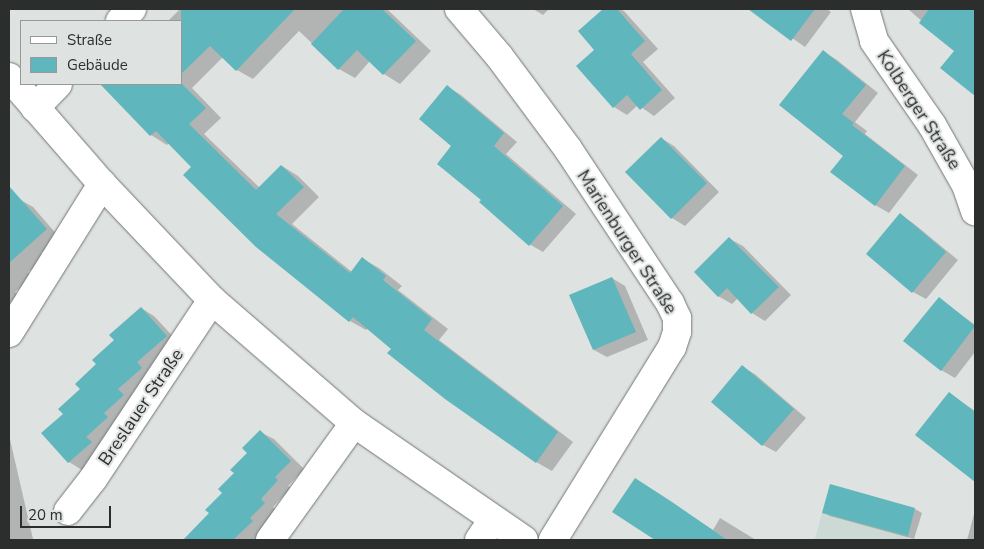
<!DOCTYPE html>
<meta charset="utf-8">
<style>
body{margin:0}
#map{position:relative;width:984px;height:549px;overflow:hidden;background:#dee2e0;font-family:"Nunito Sans",sans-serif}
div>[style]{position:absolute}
.built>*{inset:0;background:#ccd9d4}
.shadow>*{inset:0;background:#0003}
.building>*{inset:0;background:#5fb6bc}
.roads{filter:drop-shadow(0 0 1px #727674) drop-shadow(0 0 1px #727674)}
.minor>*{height:28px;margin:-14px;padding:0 14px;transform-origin:14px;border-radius:14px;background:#fff}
span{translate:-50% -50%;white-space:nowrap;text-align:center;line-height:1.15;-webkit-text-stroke:4px #dee2e0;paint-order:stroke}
.street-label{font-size:18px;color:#2c2e2d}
.frame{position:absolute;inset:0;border:10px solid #2c2e2d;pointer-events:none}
.legend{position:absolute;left:20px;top:20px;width:162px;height:65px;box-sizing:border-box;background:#dee2e0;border:1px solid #979a98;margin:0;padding:6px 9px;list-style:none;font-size:15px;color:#2c2e2d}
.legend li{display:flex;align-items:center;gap:10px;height:25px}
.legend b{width:25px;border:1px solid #979a98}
.scale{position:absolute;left:20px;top:506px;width:91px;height:22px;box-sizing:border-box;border:2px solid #2c2e2d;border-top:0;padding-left:6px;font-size:15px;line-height:18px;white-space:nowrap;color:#2c2e2d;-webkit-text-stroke:4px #dee2e0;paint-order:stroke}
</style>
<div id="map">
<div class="built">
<div style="clip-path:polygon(822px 513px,908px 536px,909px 540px,818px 540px,815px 539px)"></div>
</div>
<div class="shadow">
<div style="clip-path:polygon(180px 9px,387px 9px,431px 51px,400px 84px,384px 74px,370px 61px,355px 78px,339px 69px,299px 31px,253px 79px,237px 70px,223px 57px,192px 88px,221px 118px,204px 134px,260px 188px,282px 166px,298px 176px,319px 197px,292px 224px,352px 272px,363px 259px,379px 268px,402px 286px,398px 290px,448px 329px,439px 340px,573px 442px,552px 471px,536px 462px,368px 328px,366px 330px,350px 321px,257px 246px,193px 167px,169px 143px,167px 145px,151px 135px,102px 84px,181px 84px,181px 21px,168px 21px)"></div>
<div style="clip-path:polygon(533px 9px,549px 9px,543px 15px)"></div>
<div style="clip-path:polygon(605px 9px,620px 9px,624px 11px,658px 49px,643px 62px,675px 98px,654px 116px,638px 105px,627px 115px,614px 107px,596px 50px,579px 31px)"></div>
<div style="clip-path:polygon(751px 9px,827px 9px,831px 12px,805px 47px)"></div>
<div style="clip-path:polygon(908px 9px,975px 9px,975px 94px,942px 68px,956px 51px)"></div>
<div style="clip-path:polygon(824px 52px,837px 60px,878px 93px,855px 122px,867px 131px,865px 134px,918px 175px,889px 213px,875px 205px,845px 156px)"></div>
<div style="clip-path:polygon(448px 87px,461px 95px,517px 142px,506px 154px,576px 214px,543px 252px,529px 244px,483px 200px,453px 146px)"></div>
<div style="clip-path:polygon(661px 138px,674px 146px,719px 192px,685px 226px,672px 218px,626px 172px)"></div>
<div style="clip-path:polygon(19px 199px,33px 207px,59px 237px,41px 253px,46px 257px,28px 272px,32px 277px,15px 292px,18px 295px,9px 303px,9px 208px)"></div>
<div style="clip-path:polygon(900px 215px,913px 223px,958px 260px,926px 299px,913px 292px,868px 254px)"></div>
<div style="clip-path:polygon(730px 239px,743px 246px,791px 295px,765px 321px,752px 313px,738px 298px,732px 304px,718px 296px)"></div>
<div style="clip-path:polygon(612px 278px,625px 286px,648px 340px,607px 357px,594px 350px)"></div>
<div style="clip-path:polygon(939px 298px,975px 325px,975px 352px,955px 378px,941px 370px)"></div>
<div style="clip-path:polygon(141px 308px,154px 316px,180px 344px,121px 426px,99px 445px,104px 451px,82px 470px,69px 462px,43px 433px,65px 414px,115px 341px)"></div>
<div style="clip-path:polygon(743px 367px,756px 375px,806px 418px,776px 452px,763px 445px)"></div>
<div style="clip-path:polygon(949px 393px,975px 411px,975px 480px,917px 435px)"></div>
<div style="clip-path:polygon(260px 432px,274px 439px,304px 469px,288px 486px,291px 488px,273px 507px,277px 511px,263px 526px,266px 529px,254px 540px,192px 540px,199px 534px)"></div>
<div style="clip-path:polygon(9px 435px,33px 539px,28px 540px,9px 540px)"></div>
<div style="clip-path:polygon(636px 480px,713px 530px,720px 518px,756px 540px,657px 540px,614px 511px)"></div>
<div style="clip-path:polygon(830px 486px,915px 509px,922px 513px,914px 539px,830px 516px,823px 512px)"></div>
<div style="clip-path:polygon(975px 510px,975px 540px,967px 540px)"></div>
</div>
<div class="building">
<div style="clip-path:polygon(181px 9px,295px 9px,236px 71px,210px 46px,181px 74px)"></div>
<div style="clip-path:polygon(344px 9px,382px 9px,416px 41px,383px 75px,357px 50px,338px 70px,311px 44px)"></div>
<div style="clip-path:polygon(603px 9px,617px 9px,645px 41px,631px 54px,662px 90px,640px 110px,627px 95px,613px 108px,576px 66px,594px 50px,578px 31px)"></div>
<div style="clip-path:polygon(748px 9px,815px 9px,791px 41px)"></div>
<div style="clip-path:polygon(929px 9px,975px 9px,975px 96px,940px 68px,954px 51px,919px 23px)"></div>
<div style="clip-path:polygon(823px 50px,866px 85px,842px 114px,854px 123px,852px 125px,905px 166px,875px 206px,830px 172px,843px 156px,779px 105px)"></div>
<div style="clip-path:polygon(100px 84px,182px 84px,206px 108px,189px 124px,256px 190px,281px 165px,304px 187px,276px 214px,350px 273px,362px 257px,386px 276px,383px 280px,432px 319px,424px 330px,558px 432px,536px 463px,445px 399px,387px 353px,391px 349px,353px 317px,349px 322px,256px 247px,183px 175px,191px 167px,156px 131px,150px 136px)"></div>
<div style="clip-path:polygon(447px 85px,504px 133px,494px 146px,563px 206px,529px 246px,479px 202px,481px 200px,437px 164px,451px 146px,419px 119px)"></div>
<div style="clip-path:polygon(661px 137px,707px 183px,671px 219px,625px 172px)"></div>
<div style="clip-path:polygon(9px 186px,47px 229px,9px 263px)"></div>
<div style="clip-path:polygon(900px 213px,946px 252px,912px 293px,866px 254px)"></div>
<div style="clip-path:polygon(729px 237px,779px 287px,751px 314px,727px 288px,718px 297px,694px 272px)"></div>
<div style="clip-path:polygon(612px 277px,636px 332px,593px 350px,569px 295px)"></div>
<div style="clip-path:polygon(939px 297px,975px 326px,941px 371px,903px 341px)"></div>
<div style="clip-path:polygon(141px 307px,167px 336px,137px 362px,142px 368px,118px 389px,124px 395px,104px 413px,108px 417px,86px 437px,92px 442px,68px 463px,41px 433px,63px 414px,58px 409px,80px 389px,75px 384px,96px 364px,92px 360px,114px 340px,109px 335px)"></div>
<div style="clip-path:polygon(742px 365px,794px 409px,762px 446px,711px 402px)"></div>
<div style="clip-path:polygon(949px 392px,975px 412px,975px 482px,915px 435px)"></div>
<div style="clip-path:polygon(260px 430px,291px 461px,275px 477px,278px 480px,261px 499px,265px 503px,250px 518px,253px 521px,233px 540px,183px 540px,209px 513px,205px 510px,222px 493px,218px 489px,234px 473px,230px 470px,247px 453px,242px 448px)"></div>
<div style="clip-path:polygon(635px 478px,672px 502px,727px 540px,655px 540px,612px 512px)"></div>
<div style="clip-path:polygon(830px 484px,915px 508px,908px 536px,822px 513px)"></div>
</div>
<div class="roads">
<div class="minor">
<div style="left:459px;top:9px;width:62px;rotate:49.6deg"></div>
<div style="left:499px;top:56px;width:116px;rotate:53.4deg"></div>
<div style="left:568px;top:149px;width:185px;rotate:56.5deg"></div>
<div style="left:670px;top:303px;width:17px;rotate:65deg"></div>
<div style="left:677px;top:318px;width:14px;rotate:90deg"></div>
<div style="left:677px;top:332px;width:16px;rotate:108deg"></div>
<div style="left:672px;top:347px;width:227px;rotate:121.7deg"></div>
<div style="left:865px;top:9px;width:33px;rotate:74deg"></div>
<div style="left:874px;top:41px;width:102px;rotate:55.4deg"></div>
<div style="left:932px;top:125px;width:69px;rotate:60.5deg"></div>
<div style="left:966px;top:185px;width:28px;rotate:71deg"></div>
<div style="left:120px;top:21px;width:17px;rotate:-45deg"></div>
<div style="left:9px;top:77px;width:142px;rotate:49deg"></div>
<div style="left:102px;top:184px;width:160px;rotate:46.5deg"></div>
<div style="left:212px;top:300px;width:188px;rotate:40.9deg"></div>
<div style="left:354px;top:423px;width:206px;rotate:34.5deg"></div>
<div style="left:35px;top:108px;width:33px;rotate:-46deg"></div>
<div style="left:9px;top:333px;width:176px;rotate:-58deg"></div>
<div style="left:68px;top:511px;width:41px;rotate:-52deg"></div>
<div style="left:93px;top:479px;width:215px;rotate:-56.4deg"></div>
<div style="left:270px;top:540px;width:144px;rotate:-54.3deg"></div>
<div style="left:479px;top:540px;width:25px;rotate:-56deg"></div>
</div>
</div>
<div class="street-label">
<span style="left:919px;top:110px;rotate:57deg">Kolberger Straße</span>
<span style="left:627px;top:242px;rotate:57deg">Marienburger Straße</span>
<span style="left:141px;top:407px;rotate:-56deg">Breslauer Straße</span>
</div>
<div class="frame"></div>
<ul class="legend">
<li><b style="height:6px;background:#fff"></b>Straße</li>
<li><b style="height:14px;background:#5fb6bc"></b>Gebäude</li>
</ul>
<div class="scale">20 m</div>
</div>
